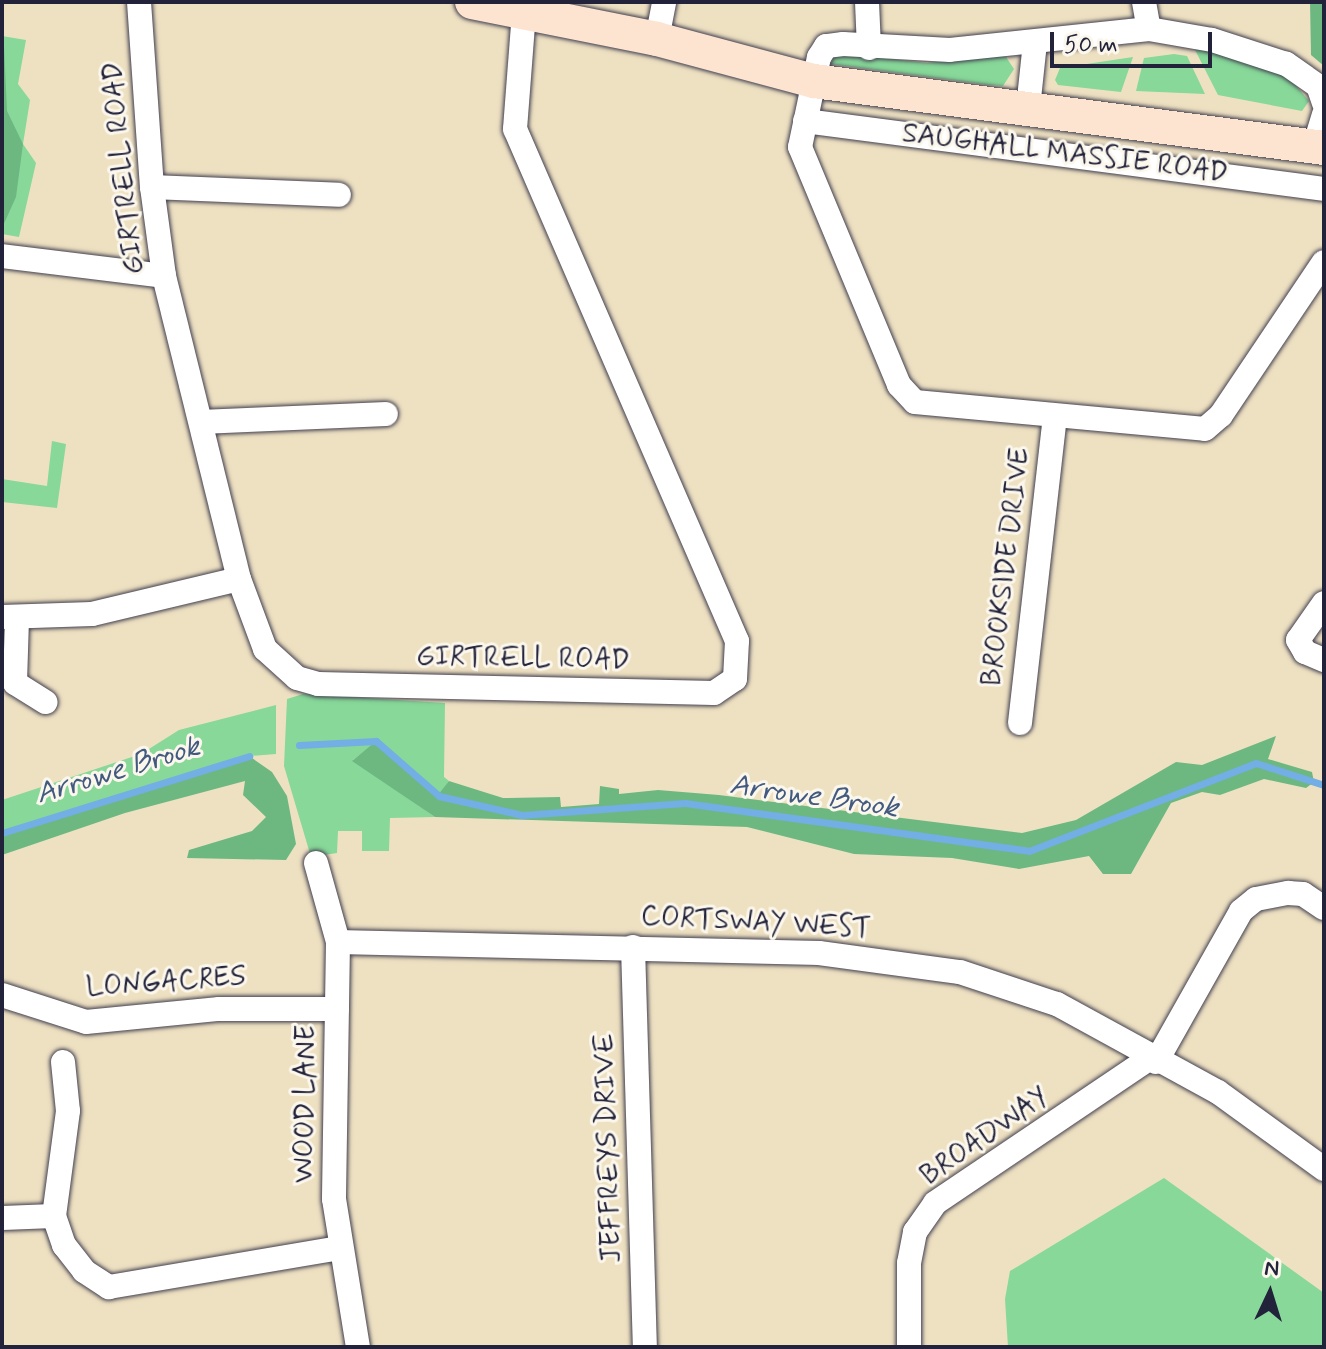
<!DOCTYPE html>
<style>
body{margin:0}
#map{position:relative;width:1326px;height:1349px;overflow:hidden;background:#eee1c2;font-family:Mynerve,sans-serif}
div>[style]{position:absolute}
.green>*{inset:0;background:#87d899}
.forest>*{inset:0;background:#6db881}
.stream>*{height:7px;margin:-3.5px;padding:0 3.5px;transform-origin:3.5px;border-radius:3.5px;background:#73aee4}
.roads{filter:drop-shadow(0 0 2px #413f4f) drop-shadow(0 0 2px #413f4f)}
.minor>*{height:24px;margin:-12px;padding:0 12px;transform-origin:12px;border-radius:12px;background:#fff}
.secondary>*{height:34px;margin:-17px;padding:0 17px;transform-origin:17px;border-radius:17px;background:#fde4d1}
span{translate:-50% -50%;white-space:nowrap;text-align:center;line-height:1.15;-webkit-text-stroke:6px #fbf7ec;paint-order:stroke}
.street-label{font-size:28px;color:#22223b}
.water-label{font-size:30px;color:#425a7f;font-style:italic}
.frame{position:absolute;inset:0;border:4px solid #22223b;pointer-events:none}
.north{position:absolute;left:1230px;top:1253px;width:80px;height:80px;-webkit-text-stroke:6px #fbf7ec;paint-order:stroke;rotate:4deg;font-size:22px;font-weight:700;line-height:32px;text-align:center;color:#22223b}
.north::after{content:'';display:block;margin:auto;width:28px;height:36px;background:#22223b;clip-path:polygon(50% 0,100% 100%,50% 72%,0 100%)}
.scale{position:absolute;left:1050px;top:32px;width:162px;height:36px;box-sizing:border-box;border:4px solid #22223b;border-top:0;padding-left:10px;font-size:24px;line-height:28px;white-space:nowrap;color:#22223b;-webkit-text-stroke:6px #fbf7ec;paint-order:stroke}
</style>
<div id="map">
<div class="green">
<div style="clip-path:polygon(2px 2px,2px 36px,26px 40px,18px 84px,30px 100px,23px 144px,36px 163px,19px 237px,2px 234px)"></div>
<div style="clip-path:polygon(1194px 48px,1262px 63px,1292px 81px,1309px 101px,1302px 111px,1218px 95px)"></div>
<div style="clip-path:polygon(837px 53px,927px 63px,1004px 54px,1014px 69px,1003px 86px,989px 85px,830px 64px)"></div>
<div style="clip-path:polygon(1174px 54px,1187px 56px,1205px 94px,1136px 91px,1144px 58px)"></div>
<div style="clip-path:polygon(1133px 57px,1121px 92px,1058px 85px,1055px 80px,1060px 68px)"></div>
<div style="clip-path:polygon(52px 441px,66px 444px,57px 508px,2px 502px,2px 479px,47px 486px)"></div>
<div style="clip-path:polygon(303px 694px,445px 703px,444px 777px,449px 781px,439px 796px,376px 742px,353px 760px,435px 817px,390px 818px,389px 851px,362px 851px,362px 831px,338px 831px,337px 853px,311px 857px,284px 766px,287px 699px)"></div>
<div style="clip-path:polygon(276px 705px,276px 754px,249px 756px,2px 833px,2px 800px,141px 754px,179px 730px)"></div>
<div style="clip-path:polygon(1164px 1178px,1324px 1293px,1324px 1347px,1008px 1347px,1005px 1299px,1010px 1271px)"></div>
</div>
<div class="forest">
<div style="clip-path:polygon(2px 2px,7px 111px,23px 144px,16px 197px,2px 228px)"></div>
<div style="clip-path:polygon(1310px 2px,1324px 2px,1324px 66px,1311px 55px)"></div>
<div style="clip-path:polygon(1276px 736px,1268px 759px,1312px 772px,1314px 782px,1306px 788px,1264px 779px,1220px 795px,1202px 792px,1171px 803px,1131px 874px,1103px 874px,1089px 856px,1019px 869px,952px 858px,854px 854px,747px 827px,435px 817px,352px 761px,376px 741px,438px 795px,449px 781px,503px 798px,560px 797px,561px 807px,599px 804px,600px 786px,619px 789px,619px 794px,658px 790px,719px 795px,1022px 833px,1076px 820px,1176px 762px,1202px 765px)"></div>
<div style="clip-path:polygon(249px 756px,272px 772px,287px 796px,296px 844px,286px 860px,187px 858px,189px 850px,252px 831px,266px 817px,243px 795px,245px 781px,125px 813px,2px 855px,2px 833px)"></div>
</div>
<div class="stream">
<div style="left:299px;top:745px;width:77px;rotate:-3deg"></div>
<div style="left:376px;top:741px;width:84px;rotate:41.1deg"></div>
<div style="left:439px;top:796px;width:85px;rotate:12.9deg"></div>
<div style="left:522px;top:815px;width:163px;rotate:-4.2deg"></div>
<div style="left:685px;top:803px;width:347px;rotate:7.9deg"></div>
<div style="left:1029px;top:851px;width:243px;rotate:-21.2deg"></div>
<div style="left:1256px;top:763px;width:71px;rotate:17.9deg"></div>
<div style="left:2px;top:833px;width:259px;rotate:-17.3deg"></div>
</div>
<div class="roads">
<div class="minor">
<div style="left:139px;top:2px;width:185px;rotate:86deg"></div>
<div style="left:152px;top:187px;width:90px;rotate:82.3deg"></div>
<div style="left:164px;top:276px;width:312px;rotate:76.1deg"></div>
<div style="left:239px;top:579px;width:75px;rotate:69.6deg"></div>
<div style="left:265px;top:649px;width:43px;rotate:42.2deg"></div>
<div style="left:297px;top:678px;width:22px;rotate:16deg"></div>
<div style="left:318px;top:684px;width:396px;rotate:1.3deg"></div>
<div style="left:714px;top:693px;width:25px;rotate:-34deg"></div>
<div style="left:735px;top:679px;width:38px;rotate:-87deg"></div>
<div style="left:737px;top:641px;width:558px;rotate:-113.44deg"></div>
<div style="left:515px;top:129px;width:118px;rotate:-85.6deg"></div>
<div style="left:867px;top:2px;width:46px;rotate:87.5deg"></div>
<div style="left:1144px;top:2px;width:27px;rotate:80deg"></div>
<div style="left:657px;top:39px;width:38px;rotate:-79deg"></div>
<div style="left:1324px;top:103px;width:18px;rotate:-109deg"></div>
<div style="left:1318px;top:86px;width:39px;rotate:-145deg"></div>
<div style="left:1286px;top:64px;width:78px;rotate:-162deg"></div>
<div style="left:1212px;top:40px;width:64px;rotate:-170.1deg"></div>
<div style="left:1149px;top:29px;width:200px;rotate:174deg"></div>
<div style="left:950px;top:50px;width:107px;rotate:-176.8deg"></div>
<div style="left:843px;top:44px;width:17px;rotate:173deg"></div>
<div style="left:826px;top:46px;width:13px;rotate:122deg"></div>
<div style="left:819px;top:57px;width:92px;rotate:101.9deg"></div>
<div style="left:800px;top:147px;width:258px;rotate:67.4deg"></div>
<div style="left:899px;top:385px;width:23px;rotate:47deg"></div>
<div style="left:915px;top:402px;width:291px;rotate:5.3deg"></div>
<div style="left:1205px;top:429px;width:21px;rotate:-41deg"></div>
<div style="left:1221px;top:415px;width:184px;rotate:-56.1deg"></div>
<div style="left:1028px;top:108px;width:65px;rotate:-83.9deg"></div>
<div style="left:805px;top:121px;width:523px;rotate:7.46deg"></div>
<div style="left:1314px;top:147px;width:34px;rotate:-73deg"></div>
<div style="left:152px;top:187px;width:187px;rotate:2.4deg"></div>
<div style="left:2px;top:256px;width:163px;rotate:7deg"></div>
<div style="left:201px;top:422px;width:185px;rotate:-2.5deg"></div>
<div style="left:1324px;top:603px;width:45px;rotate:125.1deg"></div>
<div style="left:1298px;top:640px;width:14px;rotate:60deg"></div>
<div style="left:1305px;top:652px;width:21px;rotate:23deg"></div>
<div style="left:2px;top:617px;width:90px;rotate:-1.9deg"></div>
<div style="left:92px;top:614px;width:151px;rotate:-13.4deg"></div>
<div style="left:17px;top:619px;width:64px;rotate:91.8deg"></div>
<div style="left:15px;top:683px;width:36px;rotate:32deg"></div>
<div style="left:1020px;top:723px;width:308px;rotate:-83.5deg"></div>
<div style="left:316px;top:863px;width:82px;rotate:74.4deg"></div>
<div style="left:338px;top:942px;width:257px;rotate:90.9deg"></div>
<div style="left:334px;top:1199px;width:150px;rotate:80.8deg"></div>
<div style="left:338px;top:942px;width:481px;rotate:1.3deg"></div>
<div style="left:819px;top:953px;width:142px;rotate:7.7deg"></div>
<div style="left:960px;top:972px;width:102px;rotate:18.3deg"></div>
<div style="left:1057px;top:1004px;width:183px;rotate:28.7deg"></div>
<div style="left:1218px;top:1092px;width:131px;rotate:36deg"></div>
<div style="left:633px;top:947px;width:400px;rotate:88.3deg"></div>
<div style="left:2px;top:995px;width:88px;rotate:17.8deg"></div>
<div style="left:86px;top:1022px;width:134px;rotate:-5.6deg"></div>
<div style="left:219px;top:1009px;width:118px"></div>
<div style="left:63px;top:1062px;width:49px;rotate:84.2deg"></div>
<div style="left:68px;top:1111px;width:106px;rotate:97.6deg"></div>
<div style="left:54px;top:1216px;width:31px;rotate:71deg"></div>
<div style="left:64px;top:1245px;width:33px;rotate:52deg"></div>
<div style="left:84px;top:1271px;width:30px;rotate:33deg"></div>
<div style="left:109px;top:1287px;width:233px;rotate:-9.6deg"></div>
<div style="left:1156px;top:1062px;width:173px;rotate:-60.6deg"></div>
<div style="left:1241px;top:911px;width:19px;rotate:-39deg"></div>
<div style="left:1256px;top:899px;width:33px;rotate:-11deg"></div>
<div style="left:1288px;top:893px;width:15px;rotate:4deg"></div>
<div style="left:1303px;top:894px;width:25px;rotate:34deg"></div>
<div style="left:2px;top:1218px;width:52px;rotate:-2.2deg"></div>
<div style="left:909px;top:1347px;width:84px;rotate:-90deg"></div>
<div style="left:909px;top:1263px;width:32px;rotate:-79deg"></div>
<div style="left:915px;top:1232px;width:35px;rotate:-55deg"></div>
<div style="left:935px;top:1203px;width:259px;rotate:-34deg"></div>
</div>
<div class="secondary">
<div style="left:472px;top:2px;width:189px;rotate:11.3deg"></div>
<div style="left:657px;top:39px;width:163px;rotate:15deg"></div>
<div style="left:814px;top:81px;width:514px;rotate:7.48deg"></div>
</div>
</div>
<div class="street-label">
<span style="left:1065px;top:154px;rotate:7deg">SAUGHALL MASSIE ROAD</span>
<span style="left:124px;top:168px;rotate:-96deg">GIRTRELL ROAD</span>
<span style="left:1007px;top:567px;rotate:-83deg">BROOKSIDE DRIVE</span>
<span style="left:523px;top:659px;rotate:1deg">GIRTRELL ROAD</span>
<span style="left:756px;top:923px;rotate:3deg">CORTSWAY WEST</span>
<span style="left:166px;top:983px;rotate:-4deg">LONGACRES</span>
<span style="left:306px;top:1104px;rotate:-89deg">WOOD LANE</span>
<span style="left:985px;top:1137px;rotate:-35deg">BROADWAY</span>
<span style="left:609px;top:1148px;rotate:-92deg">JEFFREYS DRIVE</span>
</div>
<div class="water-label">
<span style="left:118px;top:771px;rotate:-17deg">Arrowe Brook</span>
<span style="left:814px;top:797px;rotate:8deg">Arrowe Brook</span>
</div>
<div class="frame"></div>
<div class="north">N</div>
<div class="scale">50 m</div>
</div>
